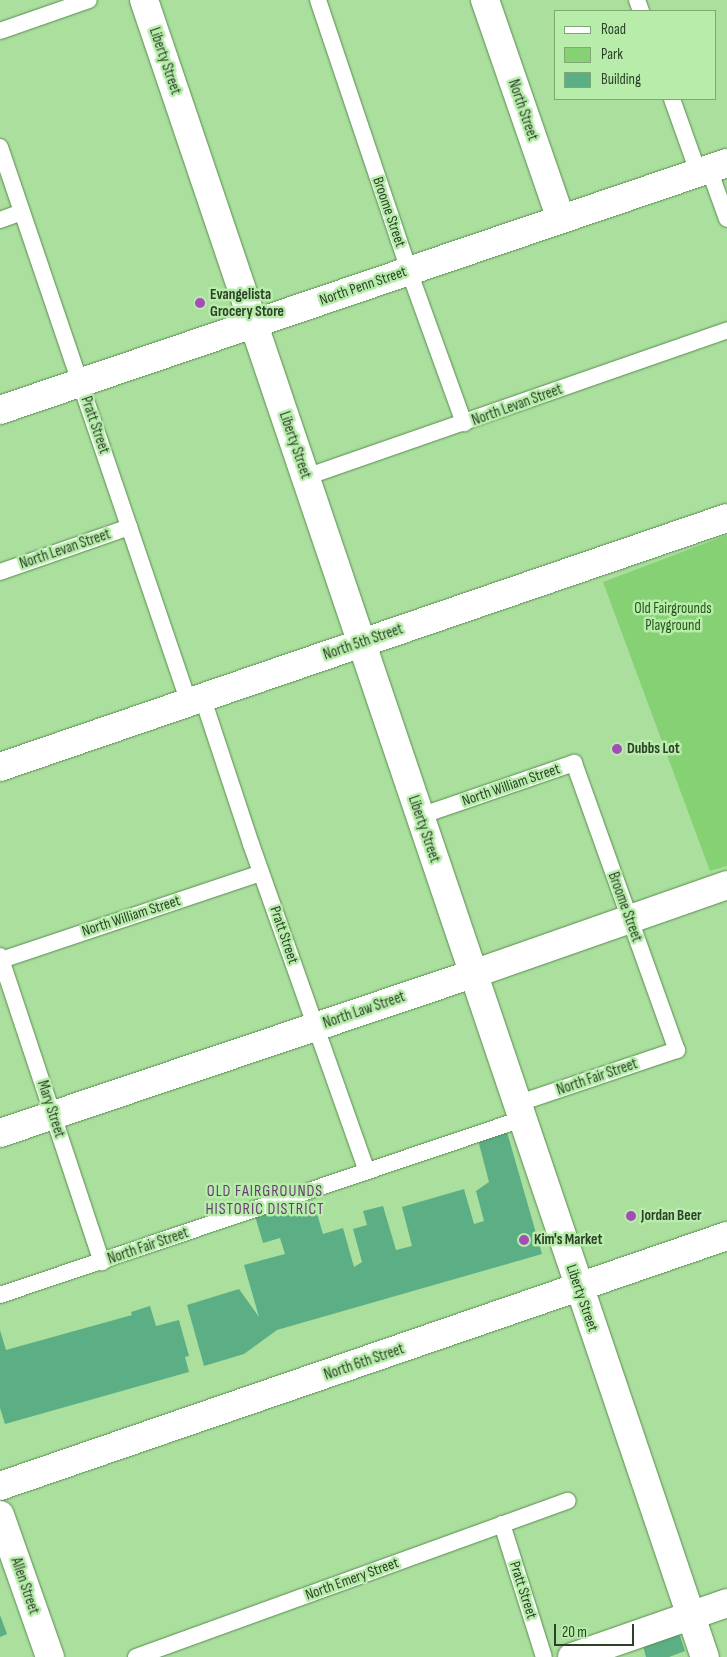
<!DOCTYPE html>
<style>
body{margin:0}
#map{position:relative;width:727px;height:1657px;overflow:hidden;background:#aadf9e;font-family:"Sofia Sans Condensed",sans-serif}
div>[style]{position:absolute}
.green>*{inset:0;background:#85d174}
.building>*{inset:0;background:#5caf85}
.roads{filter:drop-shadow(0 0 1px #598b4e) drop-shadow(0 0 1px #598b4e)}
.service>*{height:16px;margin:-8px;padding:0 8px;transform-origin:8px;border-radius:8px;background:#fff}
.minor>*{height:28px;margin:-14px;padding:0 14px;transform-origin:14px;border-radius:14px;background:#fff}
.tertiary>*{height:28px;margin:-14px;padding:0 14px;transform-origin:14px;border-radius:14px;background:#fff}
.primary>*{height:28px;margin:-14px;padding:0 14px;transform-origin:14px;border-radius:14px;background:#fff}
.dots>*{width:14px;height:14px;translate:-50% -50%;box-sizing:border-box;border:2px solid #b7ecab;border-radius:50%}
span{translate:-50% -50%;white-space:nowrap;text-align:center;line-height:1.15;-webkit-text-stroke:5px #b7ecab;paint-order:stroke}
.street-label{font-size:15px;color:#2c4127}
.poi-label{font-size:15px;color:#2c4127;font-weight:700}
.left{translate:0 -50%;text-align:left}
.park-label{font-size:15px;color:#255719}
.neighbourhood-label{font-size:16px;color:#683c72;letter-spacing:1px}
.legend{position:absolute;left:554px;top:10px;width:162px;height:90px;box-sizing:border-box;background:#b7ecab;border:1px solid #7fa876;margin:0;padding:6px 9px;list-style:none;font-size:15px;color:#2c4127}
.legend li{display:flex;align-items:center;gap:10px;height:25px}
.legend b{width:25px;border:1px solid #7fa876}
.scale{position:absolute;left:554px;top:1624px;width:80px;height:22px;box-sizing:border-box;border:2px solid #2c4127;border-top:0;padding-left:6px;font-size:15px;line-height:18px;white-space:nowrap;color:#2c4127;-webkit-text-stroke:4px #b7ecab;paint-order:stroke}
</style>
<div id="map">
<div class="green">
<div style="clip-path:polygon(727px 535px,727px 866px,710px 871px,603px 582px)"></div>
</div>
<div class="building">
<div style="clip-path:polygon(507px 1132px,542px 1254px,277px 1330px,244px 1354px,204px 1366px,187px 1305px,239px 1289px,259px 1317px,244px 1265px,285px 1254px,280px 1238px,263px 1243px,255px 1216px,313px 1200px,323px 1234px,343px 1228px,354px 1267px,362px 1262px,353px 1229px,367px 1225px,363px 1211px,383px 1206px,396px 1250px,412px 1246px,402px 1207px,464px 1189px,474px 1224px,484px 1221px,476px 1191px,489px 1182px,478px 1140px)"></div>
<div style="clip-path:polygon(150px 1306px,156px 1326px,179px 1320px,189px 1356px,185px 1357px,189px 1372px,5px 1424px,0 1408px,0 1330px,6px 1350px,132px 1315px,131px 1312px)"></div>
<div style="clip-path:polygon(0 1615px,7px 1634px,0 1637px)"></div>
<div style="clip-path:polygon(679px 1633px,685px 1651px,669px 1657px,646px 1657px,643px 1646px)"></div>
</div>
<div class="roads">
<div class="service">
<div style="left:318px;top:0;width:286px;rotate:71.4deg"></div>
<div style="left:409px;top:271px;width:162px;rotate:70.1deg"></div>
<div style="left:637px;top:0;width:12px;rotate:70deg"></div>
<div style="left:0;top:31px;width:94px;rotate:-19.2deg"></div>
<div style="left:672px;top:99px;width:77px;rotate:70.4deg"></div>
<div style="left:0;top:147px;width:587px;rotate:71.23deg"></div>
<div style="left:709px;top:169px;width:53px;rotate:70.2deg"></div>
<div style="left:0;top:220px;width:23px;rotate:-20deg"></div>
<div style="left:306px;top:477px;width:446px;rotate:-19.2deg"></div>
<div style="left:0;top:572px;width:137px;rotate:-19.2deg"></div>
<div style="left:203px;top:699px;width:153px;rotate:71.7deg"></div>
<div style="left:251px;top:844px;width:347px;rotate:70.5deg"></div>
<div style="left:420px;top:816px;width:163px;rotate:-19deg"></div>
<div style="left:574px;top:763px;width:305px;rotate:70.3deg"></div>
<div style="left:677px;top:1050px;width:169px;rotate:161.4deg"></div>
<div style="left:0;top:956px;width:323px;rotate:71.6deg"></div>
<div style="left:1px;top:960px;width:274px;rotate:-18.5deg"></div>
<div style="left:0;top:1295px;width:551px;rotate:-18.63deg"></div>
<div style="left:502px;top:1524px;width:139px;rotate:72.5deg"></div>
<div style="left:136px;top:1657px;width:459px;rotate:-19.9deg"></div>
</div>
<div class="minor">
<div style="left:144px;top:0;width:1749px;rotate:71.3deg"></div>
<div style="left:485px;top:0;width:232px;rotate:70.9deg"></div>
<div style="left:0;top:410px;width:768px;rotate:-18.77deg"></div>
<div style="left:0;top:767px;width:768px;rotate:-18.91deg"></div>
<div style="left:0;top:1133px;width:499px;rotate:-18.6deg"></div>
<div style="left:473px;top:974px;width:269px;rotate:-19.3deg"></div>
<div style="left:572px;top:1657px;width:164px;rotate:-19.2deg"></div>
</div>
<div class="tertiary">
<div style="left:0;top:1515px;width:151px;rotate:70.6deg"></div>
</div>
<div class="primary">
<div style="left:0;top:1486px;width:769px;rotate:-18.98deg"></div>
</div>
</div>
<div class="dots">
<div style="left:200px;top:303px;background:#a44cb8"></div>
<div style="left:617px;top:749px;background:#a44cb8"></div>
<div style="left:631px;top:1216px;background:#a44cb8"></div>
<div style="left:524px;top:1240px;background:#a44cb8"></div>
</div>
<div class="street-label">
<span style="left:165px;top:61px;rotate:71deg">Liberty Street</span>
<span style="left:523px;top:110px;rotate:71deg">North Street</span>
<span style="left:389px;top:212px;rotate:71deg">Broome Street</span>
<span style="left:363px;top:286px;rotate:-19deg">North Penn Street</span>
<span style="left:517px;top:405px;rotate:-20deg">North Levan Street</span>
<span style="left:95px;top:425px;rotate:71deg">Pratt Street</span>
<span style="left:295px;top:445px;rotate:71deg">Liberty Street</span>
<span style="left:65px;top:549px;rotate:-19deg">North Levan Street</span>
<span style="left:363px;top:642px;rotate:-19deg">North 5th Street</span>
<span style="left:511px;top:785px;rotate:-19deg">North William Street</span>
<span style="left:424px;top:829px;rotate:71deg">Liberty Street</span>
<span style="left:625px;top:907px;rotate:70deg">Broome Street</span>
<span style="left:131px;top:916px;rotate:-18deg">North William Street</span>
<span style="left:284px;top:935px;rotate:71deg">Pratt Street</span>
<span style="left:364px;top:1010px;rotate:-19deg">North Law Street</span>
<span style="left:597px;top:1077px;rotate:-19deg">North Fair Street</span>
<span style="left:51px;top:1109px;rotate:72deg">Mary Street</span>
<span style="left:148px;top:1246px;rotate:-19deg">North Fair Street</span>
<span style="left:582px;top:1298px;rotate:71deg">Liberty Street</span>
<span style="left:364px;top:1362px;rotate:-19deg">North 6th Street</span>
<span style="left:352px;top:1579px;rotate:-20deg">North Emery Street</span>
<span style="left:25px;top:1586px;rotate:71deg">Allen Street</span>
<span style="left:523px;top:1590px;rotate:72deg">Pratt Street</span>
</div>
<div class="poi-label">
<span class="left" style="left:210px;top:303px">Evangelista<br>Grocery Store</span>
<span class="left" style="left:627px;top:749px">Dubbs Lot</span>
<span class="left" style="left:641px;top:1216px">Jordan Beer</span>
<span class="left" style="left:534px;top:1240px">Kim's Market</span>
</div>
<div class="park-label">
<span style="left:673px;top:617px">Old Fairgrounds<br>Playground</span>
</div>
<div class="neighbourhood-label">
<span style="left:265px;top:1201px">OLD FAIRGROUNDS<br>HISTORIC DISTRICT</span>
</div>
<ul class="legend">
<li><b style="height:6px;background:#fff"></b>Road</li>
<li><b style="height:14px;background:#85d174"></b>Park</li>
<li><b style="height:14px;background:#5caf85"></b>Building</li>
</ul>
<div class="scale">20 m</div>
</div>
